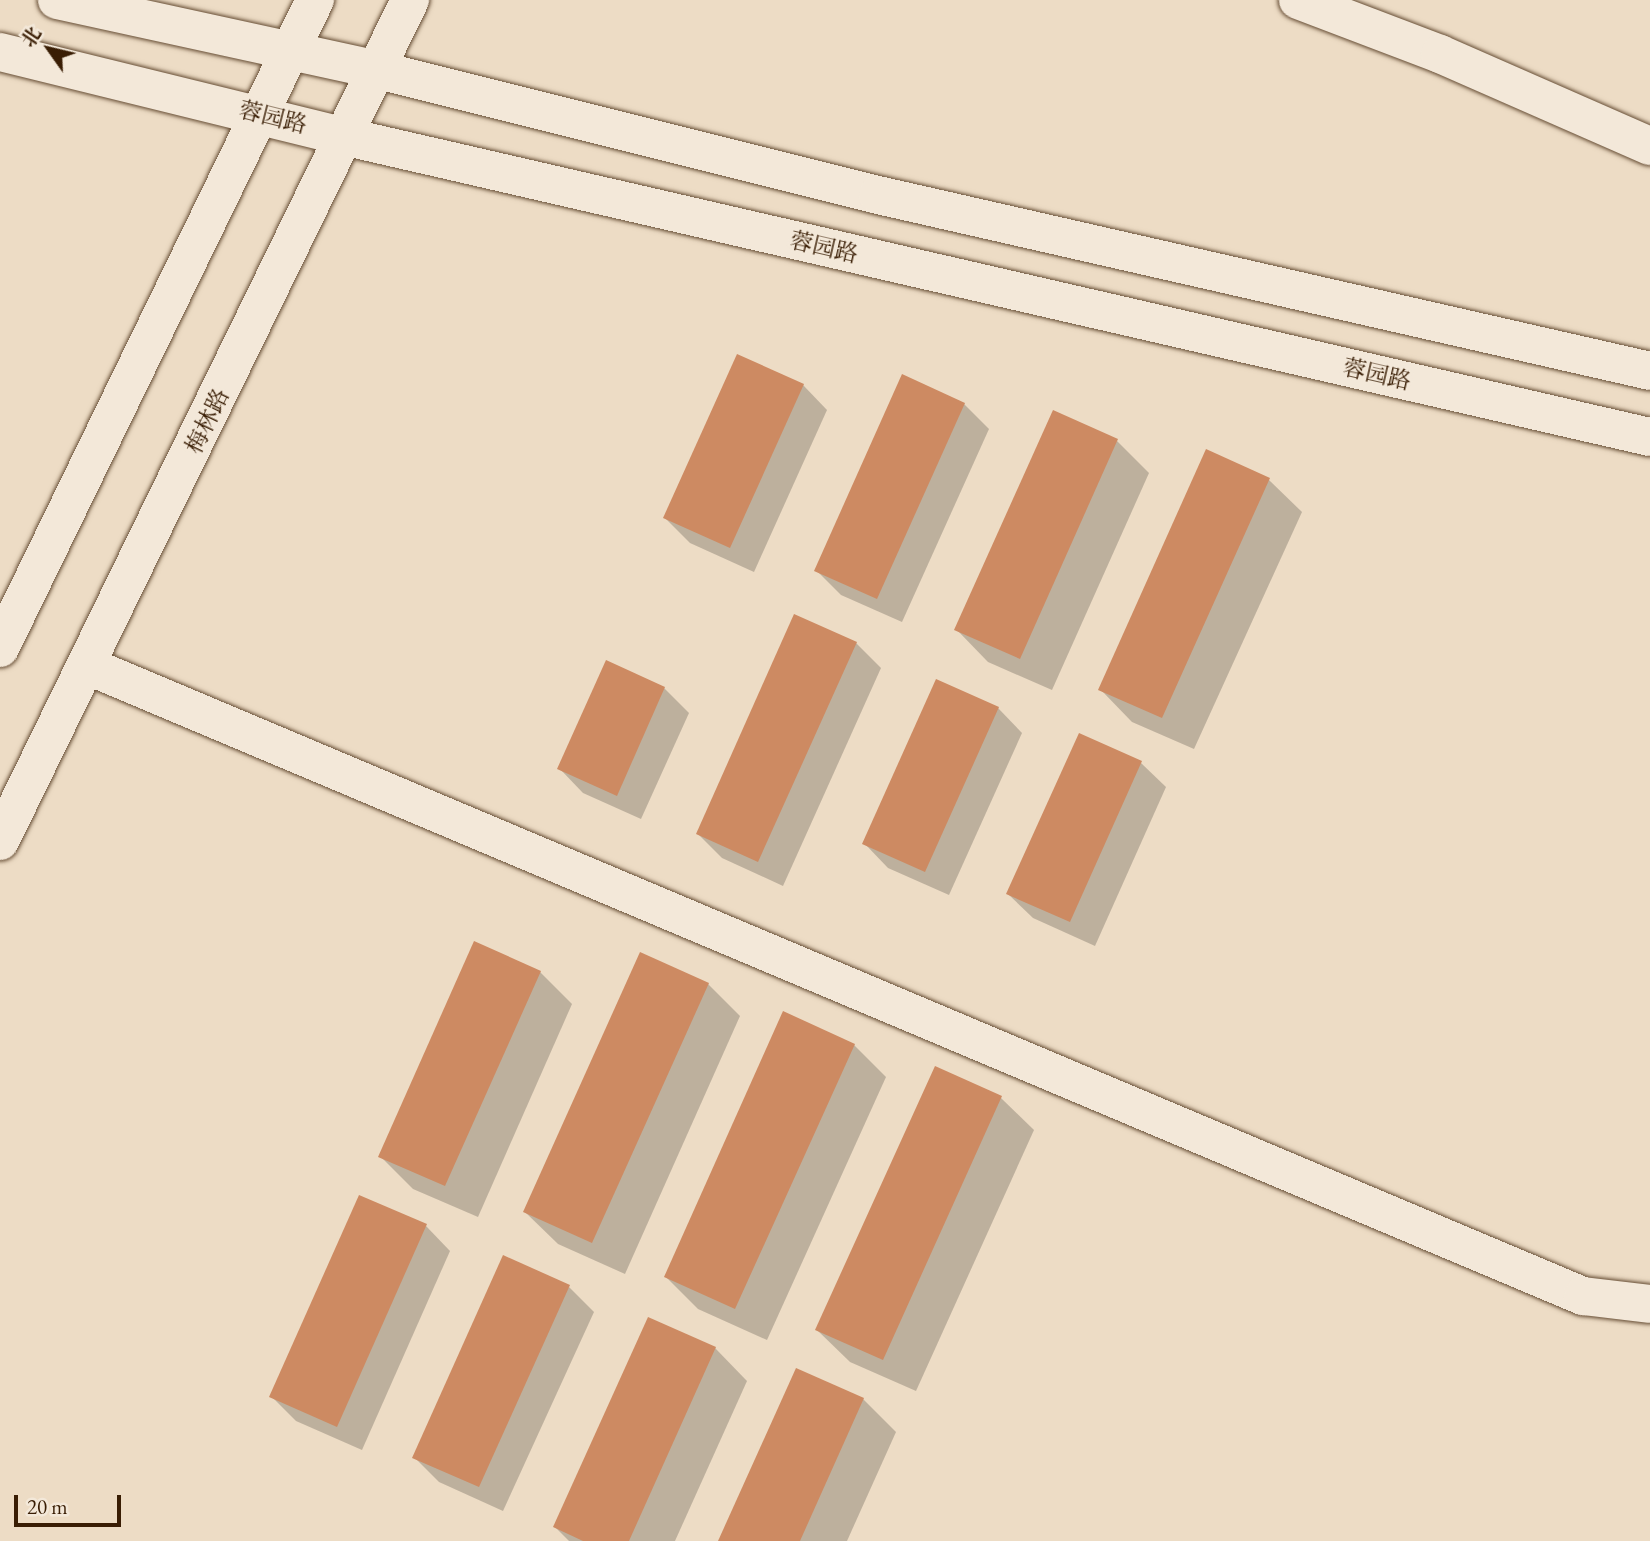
<!DOCTYPE html>
<meta charset="utf-8">
<style>
body{margin:0}
#map{position:relative;width:1650px;height:1541px;overflow:hidden;background:#eddcc5;font-family:"EB Garamond","Noto Serif SC",serif}
div>[style]{position:absolute}
.shadow>*{inset:0;background:#0003}
.building>*{inset:0;background:#cd8a62}
.roads{filter:drop-shadow(0 0 2px #664d34) drop-shadow(0 0 2px #664d34)}
.minor>*{height:38px;margin:-19px;padding:0 19px;transform-origin:19px;border-radius:19px;background:#f3e8d9}
span{translate:-50% -50%;white-space:nowrap;text-align:center;line-height:1.15;-webkit-text-stroke:5px #f3e8d9;paint-order:stroke}
.street-label{font-size:23px;color:#391d04}
.north{position:absolute;left:14px;top:14px;width:70px;height:70px;-webkit-text-stroke:5px #f3e8d9;paint-order:stroke;rotate:304deg;font-size:19px;font-weight:700;line-height:28px;text-align:center;color:#391d04}
.north::after{content:'';display:block;margin:auto;width:24px;height:32px;background:#391d04;clip-path:polygon(50% 0,100% 100%,50% 72%,0 100%)}
.scale{position:absolute;left:14px;top:1495px;width:107px;height:32px;box-sizing:border-box;border:4px solid #391d04;border-top:0;padding-left:9px;font-size:21px;line-height:24px;white-space:nowrap;color:#391d04;-webkit-text-stroke:5px #f3e8d9;paint-order:stroke}
</style>
<div id="map">
<div class="shadow">
<div style="clip-path:polygon(803px 385px,827px 410px,754px 572px,690px 543px,665px 518px)"></div>
<div style="clip-path:polygon(964px 404px,989px 429px,902px 622px,841px 595px,816px 570px)"></div>
<div style="clip-path:polygon(1117px 441px,1149px 473px,1052px 690px,988px 662px,956px 629px)"></div>
<div style="clip-path:polygon(1207px 452px,1269px 480px,1302px 512px,1194px 749px,1132px 722px,1100px 689px)"></div>
<div style="clip-path:polygon(856px 643px,881px 668px,783px 886px,722px 858px,698px 834px)"></div>
<div style="clip-path:polygon(664px 688px,689px 713px,641px 819px,583px 793px,559px 768px)"></div>
<div style="clip-path:polygon(998px 708px,1022px 733px,949px 895px,888px 868px,864px 843px)"></div>
<div style="clip-path:polygon(1141px 763px,1166px 787px,1095px 946px,1033px 918px,1008px 894px)"></div>
<div style="clip-path:polygon(540px 972px,572px 1004px,478px 1217px,413px 1189px,380px 1156px)"></div>
<div style="clip-path:polygon(708px 984px,740px 1016px,625px 1274px,558px 1244px,525px 1212px)"></div>
<div style="clip-path:polygon(854px 1045px,886px 1077px,767px 1340px,698px 1309px,666px 1277px)"></div>
<div style="clip-path:polygon(935px 1068px,1001px 1098px,1034px 1130px,916px 1391px,850px 1362px,817px 1330px)"></div>
<div style="clip-path:polygon(426px 1226px,450px 1251px,362px 1450px,296px 1421px,272px 1397px)"></div>
<div style="clip-path:polygon(569px 1287px,594px 1312px,503px 1511px,439px 1482px,414px 1457px)"></div>
<div style="clip-path:polygon(715px 1348px,747px 1381px,675px 1541px,569px 1541px,555px 1527px)"></div>
<div style="clip-path:polygon(797px 1370px,863px 1399px,896px 1432px,847px 1541px,720px 1541px)"></div>
</div>
<div class="building">
<div style="clip-path:polygon(737px 354px,804px 384px,730px 548px,663px 518px)"></div>
<div style="clip-path:polygon(902px 374px,965px 403px,877px 599px,814px 571px)"></div>
<div style="clip-path:polygon(1053px 410px,1118px 439px,1020px 659px,954px 630px)"></div>
<div style="clip-path:polygon(1206px 449px,1270px 478px,1162px 718px,1098px 690px)"></div>
<div style="clip-path:polygon(794px 614px,857px 642px,758px 862px,696px 834px)"></div>
<div style="clip-path:polygon(606px 660px,665px 687px,617px 796px,557px 769px)"></div>
<div style="clip-path:polygon(936px 679px,999px 707px,925px 872px,862px 844px)"></div>
<div style="clip-path:polygon(1079px 733px,1142px 761px,1070px 922px,1006px 894px)"></div>
<div style="clip-path:polygon(474px 941px,541px 971px,445px 1186px,378px 1157px)"></div>
<div style="clip-path:polygon(640px 952px,709px 983px,592px 1243px,523px 1212px)"></div>
<div style="clip-path:polygon(783px 1011px,855px 1044px,735px 1309px,664px 1277px)"></div>
<div style="clip-path:polygon(935px 1066px,1002px 1096px,883px 1360px,815px 1330px)"></div>
<div style="clip-path:polygon(359px 1195px,427px 1224px,337px 1427px,269px 1397px)"></div>
<div style="clip-path:polygon(503px 1255px,570px 1285px,479px 1487px,412px 1458px)"></div>
<div style="clip-path:polygon(648px 1317px,716px 1347px,629px 1541px,583px 1541px,553px 1527px)"></div>
<div style="clip-path:polygon(796px 1368px,864px 1398px,800px 1541px,718px 1541px)"></div>
</div>
<div class="roads">
<div class="minor">
<div style="left:57px;top:0;width:329px;rotate:12.3deg"></div>
<div style="left:378px;top:70px;width:515px;rotate:14.04deg"></div>
<div style="left:878px;top:195px;width:792px;rotate:12.84deg"></div>
<div style="left:1298px;top:0;width:152px;rotate:20.8deg"></div>
<div style="left:1440px;top:54px;width:229px;rotate:23.7deg"></div>
<div style="left:0;top:52px;width:357px;rotate:13.8deg"></div>
<div style="left:347px;top:137px;width:1337px;rotate:12.97deg"></div>
<div style="left:0;top:648px;width:721px;rotate:-64.08deg"></div>
<div style="left:86px;top:665px;width:1625px;rotate:22.86deg"></div>
<div style="left:1583px;top:1296px;width:67px;rotate:6.8deg"></div>
<div style="left:0;top:841px;width:936px;rotate:-64.01deg"></div>
</div>
</div>
<div class="street-label">
<span style="left:273px;top:117px;rotate:14deg">蓉园路</span>
<span style="left:824px;top:247px;rotate:13deg">蓉园路</span>
<span style="left:1377px;top:374px;rotate:13deg">蓉园路</span>
<span style="left:207px;top:421px;rotate:-64deg">梅林路</span>
</div>
<div class="north">北</div>
<div class="scale">20 m</div>
</div>
